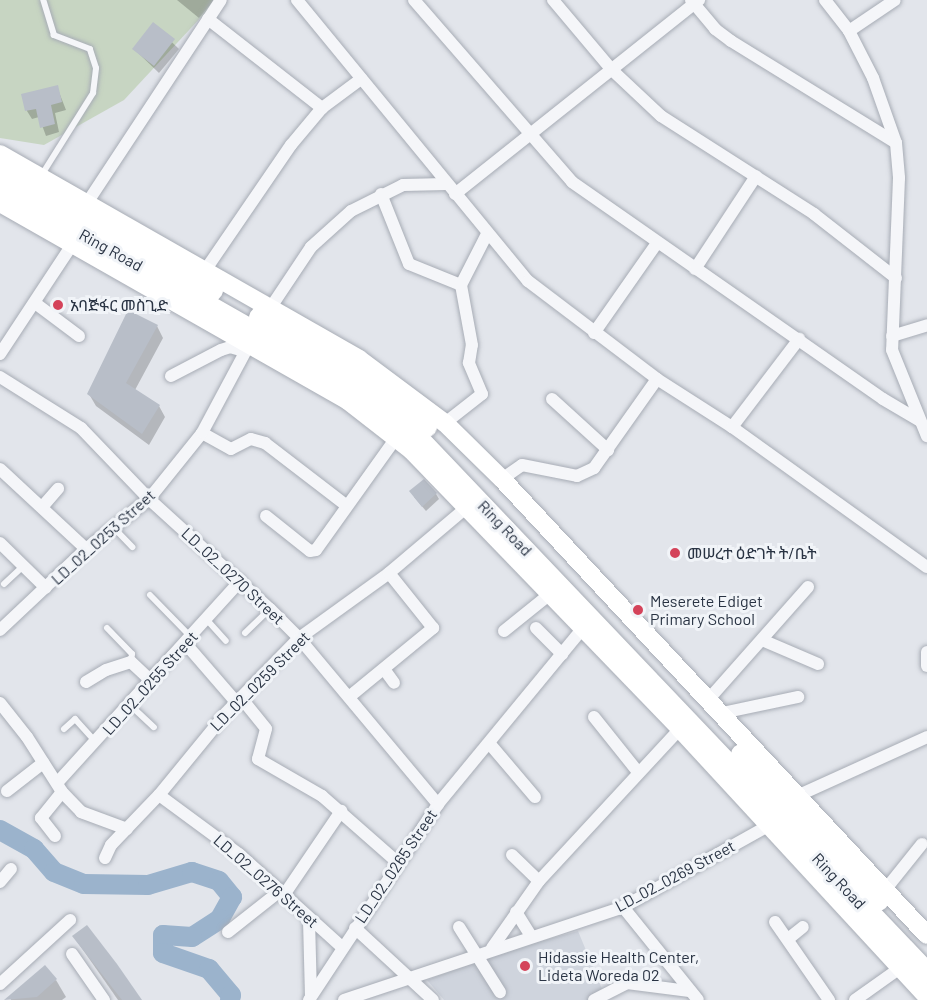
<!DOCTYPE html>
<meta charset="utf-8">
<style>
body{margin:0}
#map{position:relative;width:927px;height:1000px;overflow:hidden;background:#e2e5eb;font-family:Barlow,"Noto Sans Ethiopic",sans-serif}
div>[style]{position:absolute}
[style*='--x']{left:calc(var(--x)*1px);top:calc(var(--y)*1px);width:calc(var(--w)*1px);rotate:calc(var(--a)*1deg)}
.built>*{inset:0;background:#cfd4dd}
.green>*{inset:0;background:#c7d5c2}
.shadow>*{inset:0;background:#0003}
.river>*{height:20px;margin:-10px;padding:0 10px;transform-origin:10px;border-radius:10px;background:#9bb3cc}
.building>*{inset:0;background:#b8bec8}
.roads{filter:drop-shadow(0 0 2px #a7acb5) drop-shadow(0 0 2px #a7acb5)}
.lane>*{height:6px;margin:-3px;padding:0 3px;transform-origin:3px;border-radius:3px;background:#f5f6f9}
.street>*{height:12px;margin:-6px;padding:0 6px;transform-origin:6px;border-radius:6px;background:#f5f6f9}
.primary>*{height:18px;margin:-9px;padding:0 9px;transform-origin:9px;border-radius:9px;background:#fff}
.highway>*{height:21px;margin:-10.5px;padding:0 10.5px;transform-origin:10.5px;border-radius:10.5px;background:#fff}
.dots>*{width:16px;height:16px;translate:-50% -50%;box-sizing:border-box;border:3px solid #f1f4f8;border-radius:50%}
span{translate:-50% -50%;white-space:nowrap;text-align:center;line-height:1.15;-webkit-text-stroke:6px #f1f4f8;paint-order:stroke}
.street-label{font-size:16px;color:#293343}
.poi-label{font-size:16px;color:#293343}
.left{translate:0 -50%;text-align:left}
</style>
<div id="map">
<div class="built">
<div style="clip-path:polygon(578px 931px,602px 989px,594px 1000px,444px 1000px,427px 980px,508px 950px)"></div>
</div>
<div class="green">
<div style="clip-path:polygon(0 0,217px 0,124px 100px,44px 145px,0 138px)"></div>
</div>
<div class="shadow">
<div style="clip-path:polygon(177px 0,214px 0,199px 18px)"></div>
<div style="clip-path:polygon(153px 24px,179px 49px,159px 73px,134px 49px)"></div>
<div style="clip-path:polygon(57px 87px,66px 110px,55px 113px,59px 132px,46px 136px,39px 117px,32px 119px,27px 111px,23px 95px)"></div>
<div style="clip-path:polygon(157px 326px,163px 338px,135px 390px,159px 406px,165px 417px,149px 445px,96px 406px,89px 394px)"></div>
<div style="clip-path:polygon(436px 494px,439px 499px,426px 511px,414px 497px)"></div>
<div style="clip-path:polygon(74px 937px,141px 1000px,118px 1000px)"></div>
<div style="clip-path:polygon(56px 980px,66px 997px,62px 1000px,11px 1000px,10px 997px)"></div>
</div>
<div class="river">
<div style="--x:0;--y:830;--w:39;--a:29"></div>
<div style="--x:34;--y:849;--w:30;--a:49"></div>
<div style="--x:54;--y:872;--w:32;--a:22"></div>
<div style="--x:84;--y:884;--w:64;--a:0.9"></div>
<div style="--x:148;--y:885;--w:46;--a:-16.5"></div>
<div style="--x:192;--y:872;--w:28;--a:18"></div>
<div style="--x:219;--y:881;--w:21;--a:51"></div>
<div style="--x:232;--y:897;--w:25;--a:119"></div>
<div style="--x:220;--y:919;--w:33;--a:147"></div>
<div style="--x:192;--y:937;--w:29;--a:-176"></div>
<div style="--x:163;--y:935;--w:18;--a:90"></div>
<div style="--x:163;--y:953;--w:49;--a:19.2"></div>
<div style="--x:209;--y:969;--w:34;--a:50"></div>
<div style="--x:231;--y:995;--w:5;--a:101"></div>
</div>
<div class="building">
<div style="clip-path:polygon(153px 22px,175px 39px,154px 66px,132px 49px)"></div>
<div style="clip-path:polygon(58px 85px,62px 102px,51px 105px,55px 124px,40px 128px,36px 109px,25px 111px,21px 94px)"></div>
<div style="clip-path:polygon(128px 310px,158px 325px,126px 383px,160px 405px,142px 434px,87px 394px)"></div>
<div style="clip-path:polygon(424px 479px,437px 493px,422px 507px,409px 491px)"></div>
<div style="clip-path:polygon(87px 925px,117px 964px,142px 1000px,122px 1000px,72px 936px)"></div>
<div style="clip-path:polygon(45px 965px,57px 979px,37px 997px,4px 1000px)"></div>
</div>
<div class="roads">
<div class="lane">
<div style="--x:41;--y:176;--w:98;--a:-57.9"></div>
<div style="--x:93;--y:93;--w:25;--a:-83"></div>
<div style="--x:96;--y:68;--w:20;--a:-108"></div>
<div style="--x:90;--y:49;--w:39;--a:-159"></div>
<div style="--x:54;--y:35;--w:37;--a:-107"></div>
<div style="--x:113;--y:527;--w:28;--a:46"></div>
<div style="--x:4;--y:584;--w:26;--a:-43"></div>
<div style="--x:150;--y:595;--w:59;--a:45.7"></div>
<div style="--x:207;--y:620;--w:28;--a:48"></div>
<div style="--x:107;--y:628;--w:36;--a:46"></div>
<div style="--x:132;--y:654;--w:8;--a:97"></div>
<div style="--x:245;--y:633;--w:35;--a:-44"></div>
<div style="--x:129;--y:704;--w:34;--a:43"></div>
<div style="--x:64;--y:729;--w:15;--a:-42"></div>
<div style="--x:75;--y:719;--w:30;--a:48"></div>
</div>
<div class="street">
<div style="--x:297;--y:0;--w:364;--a:50.6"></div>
<div style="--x:528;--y:281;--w:162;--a:37.2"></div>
<div style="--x:657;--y:379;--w:89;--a:32.6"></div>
<div style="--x:732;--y:427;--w:240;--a:35.7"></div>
<div style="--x:414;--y:0;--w:241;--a:49"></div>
<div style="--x:572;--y:182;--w:379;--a:34.9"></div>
<div style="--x:883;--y:399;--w:43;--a:30.7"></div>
<div style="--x:553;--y:0;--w:92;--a:49.9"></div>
<div style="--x:612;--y:70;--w:67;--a:43.2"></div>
<div style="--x:661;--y:116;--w:182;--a:32.6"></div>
<div style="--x:814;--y:214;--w:104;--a:38"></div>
<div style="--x:691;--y:0;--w:38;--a:50"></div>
<div style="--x:715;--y:29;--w:20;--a:37"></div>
<div style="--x:731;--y:41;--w:194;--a:31.7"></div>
<div style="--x:825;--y:0;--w:39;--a:52"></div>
<div style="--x:849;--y:31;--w:53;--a:62.9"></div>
<div style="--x:873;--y:78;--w:69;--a:70.5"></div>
<div style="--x:896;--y:143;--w:35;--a:85"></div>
<div style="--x:899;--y:178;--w:172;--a:92.3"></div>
<div style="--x:892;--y:350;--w:93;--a:67.9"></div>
<div style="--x:208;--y:19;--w:145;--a:38"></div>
<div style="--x:849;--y:31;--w:55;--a:-34"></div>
<div style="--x:381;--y:194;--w:75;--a:68.2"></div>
<div style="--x:409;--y:264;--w:56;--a:22"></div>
<div style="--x:455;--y:194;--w:312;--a:-38.5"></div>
<div style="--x:87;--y:203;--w:243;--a:-56.6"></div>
<div style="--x:695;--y:269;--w:111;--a:-56.7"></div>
<div style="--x:204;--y:272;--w:154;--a:-55.6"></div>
<div style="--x:291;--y:145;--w:48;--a:-50"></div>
<div style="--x:322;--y:108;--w:49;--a:-36.6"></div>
<div style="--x:35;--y:303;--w:55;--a:36.9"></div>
<div style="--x:271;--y:307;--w:72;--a:-56.3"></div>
<div style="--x:311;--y:247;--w:54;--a:-42"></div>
<div style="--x:351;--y:211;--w:58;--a:-26.6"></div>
<div style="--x:403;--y:185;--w:43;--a:-1.3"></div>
<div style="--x:594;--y:333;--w:110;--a:-55"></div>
<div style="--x:892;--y:336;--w:37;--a:-17"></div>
<div style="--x:0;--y:354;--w:131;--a:-56.6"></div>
<div style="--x:171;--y:376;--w:56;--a:-27.5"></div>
<div style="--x:221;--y:350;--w:9;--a:-18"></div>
<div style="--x:230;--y:347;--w:15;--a:16"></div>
<div style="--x:0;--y:377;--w:96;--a:32.2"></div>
<div style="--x:81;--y:428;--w:98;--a:46.2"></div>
<div style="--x:149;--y:499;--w:164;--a:42.3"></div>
<div style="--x:270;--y:609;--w:41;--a:45"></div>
<div style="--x:299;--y:638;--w:217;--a:50.1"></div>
<div style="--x:552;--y:399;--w:76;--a:42.3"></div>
<div style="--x:445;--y:423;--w:47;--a:-38.1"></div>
<div style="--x:482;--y:394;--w:34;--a:-113"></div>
<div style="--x:469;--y:363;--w:18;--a:-81"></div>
<div style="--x:472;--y:345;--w:61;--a:-100.4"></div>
<div style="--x:461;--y:285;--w:57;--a:-63"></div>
<div style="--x:732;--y:427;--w:111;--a:-52.7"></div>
<div style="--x:202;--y:433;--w:33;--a:29"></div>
<div style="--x:231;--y:449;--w:22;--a:-27"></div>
<div style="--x:251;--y:439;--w:15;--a:16"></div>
<div style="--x:265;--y:443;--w:103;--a:37.5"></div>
<div style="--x:0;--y:469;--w:117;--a:42.9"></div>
<div style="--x:502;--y:479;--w:24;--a:-35"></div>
<div style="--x:522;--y:465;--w:56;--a:11.3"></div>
<div style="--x:577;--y:476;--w:19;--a:-25"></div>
<div style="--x:594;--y:468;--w:109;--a:-54.7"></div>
<div style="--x:43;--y:506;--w:23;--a:-49"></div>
<div style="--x:266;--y:516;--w:56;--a:38.5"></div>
<div style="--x:310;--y:551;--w:6;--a:-9"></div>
<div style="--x:316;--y:550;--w:138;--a:-54.5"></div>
<div style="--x:0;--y:543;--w:64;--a:44.4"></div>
<div style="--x:536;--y:628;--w:37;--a:45"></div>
<div style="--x:0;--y:630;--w:118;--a:-43.3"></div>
<div style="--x:86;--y:549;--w:80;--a:-38.4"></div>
<div style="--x:149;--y:499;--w:85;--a:-51.2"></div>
<div style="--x:202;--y:433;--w:102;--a:-61.9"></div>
<div style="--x:504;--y:631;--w:59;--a:-38.8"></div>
<div style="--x:762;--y:640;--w:61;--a:23.2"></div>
<div style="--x:185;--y:643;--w:79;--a:49.1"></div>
<div style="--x:927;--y:652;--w:14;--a:90"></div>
<div style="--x:384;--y:669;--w:17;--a:54"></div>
<div style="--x:86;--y:682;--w:23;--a:-31"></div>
<div style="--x:106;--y:670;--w:26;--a:-18"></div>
<div style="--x:131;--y:662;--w:25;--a:43"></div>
<div style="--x:349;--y:697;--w:109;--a:-39.4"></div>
<div style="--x:433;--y:628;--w:70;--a:-128.7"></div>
<div style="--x:242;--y:699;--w:38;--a:51"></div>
<div style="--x:266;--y:729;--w:31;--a:105"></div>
<div style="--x:258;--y:759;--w:74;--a:30"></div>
<div style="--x:322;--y:796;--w:100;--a:41.3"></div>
<div style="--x:708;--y:700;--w:151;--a:-48.5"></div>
<div style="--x:0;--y:703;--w:43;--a:51.5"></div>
<div style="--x:27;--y:737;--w:65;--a:57.5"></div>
<div style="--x:62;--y:792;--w:28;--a:46"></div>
<div style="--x:81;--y:812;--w:49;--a:20.3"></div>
<div style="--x:722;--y:713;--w:78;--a:-11.9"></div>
<div style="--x:594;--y:717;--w:70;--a:51.3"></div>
<div style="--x:489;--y:743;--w:71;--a:49.6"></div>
<div style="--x:57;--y:783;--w:273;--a:-47.8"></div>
<div style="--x:7;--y:791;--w:46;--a:-37.9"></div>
<div style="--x:159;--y:795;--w:99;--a:36.4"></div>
<div style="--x:239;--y:854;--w:139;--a:42.1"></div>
<div style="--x:797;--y:796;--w:143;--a:-24.4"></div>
<div style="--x:55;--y:836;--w:23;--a:-128"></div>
<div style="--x:41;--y:818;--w:33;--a:-51"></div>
<div style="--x:512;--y:855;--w:37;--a:44"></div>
<div style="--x:105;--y:858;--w:14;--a:-65"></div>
<div style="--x:111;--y:845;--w:69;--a:-46.2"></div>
<div style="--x:159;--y:795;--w:106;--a:-50.7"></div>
<div style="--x:226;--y:713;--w:105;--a:-45.8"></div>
<div style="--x:299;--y:638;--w:111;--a:-35.8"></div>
<div style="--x:389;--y:573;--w:102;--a:-40.2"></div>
<div style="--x:0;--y:882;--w:17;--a:-50"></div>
<div style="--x:885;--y:890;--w:59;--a:-51.2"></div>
<div style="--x:284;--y:895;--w:102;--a:-55.8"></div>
<div style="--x:623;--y:907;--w:119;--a:51.1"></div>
<div style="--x:516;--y:912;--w:28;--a:58"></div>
<div style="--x:309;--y:920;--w:75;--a:88.5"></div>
<div style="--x:775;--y:922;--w:95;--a:55.3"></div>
<div style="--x:459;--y:927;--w:77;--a:57.8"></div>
<div style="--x:355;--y:928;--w:106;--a:42.7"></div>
<div style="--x:228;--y:932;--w:66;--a:-38.3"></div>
<div style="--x:788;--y:939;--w:19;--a:-39"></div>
<div style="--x:492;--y:948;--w:82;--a:-55"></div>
<div style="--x:539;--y:881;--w:207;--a:-47.2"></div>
<div style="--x:72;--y:954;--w:56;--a:55.2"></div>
<div style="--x:0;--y:984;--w:95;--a:-42.4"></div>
<div style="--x:309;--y:1000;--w:235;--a:-56.6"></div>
<div style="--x:438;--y:804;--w:228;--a:-50.5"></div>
<div style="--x:344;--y:1000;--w:294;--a:-18.4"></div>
<div style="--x:623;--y:907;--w:166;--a:-29.2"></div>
<div style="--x:594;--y:1000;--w:37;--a:-27"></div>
<div style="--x:627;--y:983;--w:63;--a:7.4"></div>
<div style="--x:855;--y:1000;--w:55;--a:-35.4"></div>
</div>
<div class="primary">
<div style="--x:0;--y:154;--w:413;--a:29.7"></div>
<div style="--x:359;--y:359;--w:107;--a:36.7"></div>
<div style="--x:445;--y:423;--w:80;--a:44.5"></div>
<div style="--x:502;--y:479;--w:623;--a:47.02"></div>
<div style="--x:0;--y:203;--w:400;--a:29.6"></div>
<div style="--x:348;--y:401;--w:80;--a:37.9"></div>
<div style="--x:411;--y:450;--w:388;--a:46"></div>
<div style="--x:680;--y:729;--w:364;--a:47.3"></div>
</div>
<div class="highway">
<div style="--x:0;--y:169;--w:244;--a:29.7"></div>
<div style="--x:0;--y:187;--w:370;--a:29.6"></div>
<div style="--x:322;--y:370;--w:116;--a:35.2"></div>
<div style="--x:417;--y:437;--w:740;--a:46.42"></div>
<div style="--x:259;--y:317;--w:130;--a:30.5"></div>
<div style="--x:371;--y:383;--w:70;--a:38"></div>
<div style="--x:741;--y:754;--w:200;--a:46.8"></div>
</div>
</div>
<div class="dots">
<div style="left:58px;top:305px;background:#d4435a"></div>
<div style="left:675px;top:553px;background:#d4435a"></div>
<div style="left:638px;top:610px;background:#d4435a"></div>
<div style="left:525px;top:966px;background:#d4435a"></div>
</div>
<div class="street-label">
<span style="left:111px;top:250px;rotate:29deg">Ring Road</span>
<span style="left:505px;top:528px;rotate:46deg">Ring Road</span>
<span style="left:103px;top:537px;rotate:-42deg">LD_02_0253 Street</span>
<span style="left:233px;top:576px;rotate:43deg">LD_02_0270 Street</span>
<span style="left:260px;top:681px;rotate:-45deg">LD_02_0259 Street</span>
<span style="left:150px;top:683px;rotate:-48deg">LD_02_0255 Street</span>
<span style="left:396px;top:866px;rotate:-56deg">LD_02_0265 Street</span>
<span style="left:675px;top:876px;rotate:-28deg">LD_02_0269 Street</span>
<span style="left:266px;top:881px;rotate:41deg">LD_02_0276 Street</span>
<span style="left:839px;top:881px;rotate:47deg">Ring Road</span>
</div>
<div class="poi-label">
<span class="left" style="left:70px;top:305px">አባጅፋር መስጊድ</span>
<span class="left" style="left:687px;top:553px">መሠረተ ዕድገት ት/ቤት</span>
<span class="left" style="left:650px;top:610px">Meserete Ediget<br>Primary School</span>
<span class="left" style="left:538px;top:966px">Hidassie Health Center,<br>Lideta Woreda 02</span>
</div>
</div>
